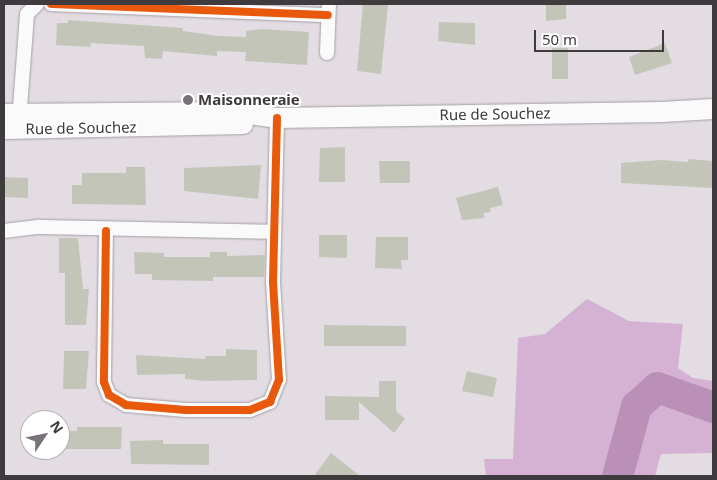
<!DOCTYPE html>
<style>
body{margin:0}
#map{position:relative;width:717px;height:480px;overflow:hidden;background:#e3dde3;font-family:"Noto Sans",sans-serif}
div>[style]{position:absolute}
[style*='--x']{left:calc(var(--x)*1px);top:calc(var(--y)*1px);width:calc(var(--w)*1px);rotate:calc(var(--a)*1deg)}
.forest>*{inset:0;background:#d5b1d3}
.river>*{height:31px;margin:-15.5px;padding:0 15.5px;transform-origin:15.5px;border-radius:15.5px;background:#ba90b8}
.building>*{inset:0;background:#c3c5b9}
.roads{filter:drop-shadow(0 0 1px #a49fa4) drop-shadow(0 0 1px #a49fa4)}
.street>*{height:14px;margin:-7px;padding:0 7px;transform-origin:7px;border-radius:7px;background:#fbfafb}
.secondary>*{height:20px;margin:-10px;padding:0 10px;transform-origin:10px;border-radius:10px;background:#fbfafb}
.cycleway>*{height:8px;margin:-4px;padding:0 4px;transform-origin:4px;border-radius:4px;background:#e8590c}
.dots>*{width:14px;height:14px;translate:-50% -50%;box-sizing:border-box;border:2px solid #fff;border-radius:50%}
span{translate:-50% -50%;white-space:nowrap;text-align:center;line-height:1.15;-webkit-text-stroke:4px #fff;paint-order:stroke}
.poi-label{font-size:15px;color:#3e3a3e;font-weight:700}
.left{translate:0 -50%;text-align:left}
.street-label{font-size:15px;color:#3e3a3e}
.frame{position:absolute;inset:0;border:5px solid #3e3a3e;pointer-events:none}
.north{position:absolute;left:20px;top:410px;width:50px;height:50px;box-sizing:border-box;background:#fff;border:1px solid #b2b0b2;border-radius:50%;rotate:56deg;font-size:14px;font-weight:700;line-height:20px;text-align:center;color:#3e3a3e}
.north::after{content:'';display:block;margin:auto;width:18px;height:22px;background:#787378;clip-path:polygon(50% 0,100% 100%,50% 72%,0 100%)}
.scale{position:absolute;left:534px;top:30px;width:130px;height:22px;box-sizing:border-box;border:2px solid #3e3a3e;border-top:0;padding-left:6px;font-size:15px;line-height:18px;white-space:nowrap;color:#3e3a3e;-webkit-text-stroke:4px #fff;paint-order:stroke}
</style>
<div id="map">
<div class="forest">
<div style="clip-path:polygon(587px 299px,629px 321px,683px 324px,678px 368px,693px 378px,713px 381px,713px 453px,661px 454px,655px 476px,486px 476px,484px 459px,513px 459px,518px 338px,545px 334px)"></div>
</div>
<div class="river">
<div style="--x:617;--y:476;--w:73;--a:-74.8"></div>
<div style="--x:636;--y:406;--w:28;--a:-42"></div>
<div style="--x:657;--y:387;--w:59;--a:19.7"></div>
</div>
<div class="building">
<div style="clip-path:polygon(363px 4px,388px 5px,381px 74px,357px 71px)"></div>
<div style="clip-path:polygon(546px 4px,566px 4px,566px 19px,546px 21px)"></div>
<div style="clip-path:polygon(68px 20px,183px 28px,183px 31px,218px 36px,246px 37px,246px 31px,261px 29px,309px 32px,307px 65px,245px 61px,246px 52px,217px 51px,217px 56px,163px 51px,162px 59px,145px 58px,144px 46px,91px 43px,90px 47px,56px 45px,57px 23px,68px 23px)"></div>
<div style="clip-path:polygon(439px 22px,475px 23px,475px 45px,438px 41px)"></div>
<div style="clip-path:polygon(665px 43px,672px 63px,635px 75px,629px 57px)"></div>
<div style="clip-path:polygon(552px 48px,568px 48px,568px 79px,552px 79px)"></div>
<div style="clip-path:polygon(345px 147px,345px 182px,319px 182px,320px 148px)"></div>
<div style="clip-path:polygon(689px 159px,713px 161px,713px 188px,621px 183px,621px 163px,661px 160px,688px 162px)"></div>
<div style="clip-path:polygon(379px 161px,410px 161px,410px 183px,380px 183px)"></div>
<div style="clip-path:polygon(261px 165px,258px 199px,184px 191px,184px 168px)"></div>
<div style="clip-path:polygon(126px 167px,145px 167px,146px 205px,72px 204px,72px 185px,82px 185px,82px 173px,126px 173px)"></div>
<div style="clip-path:polygon(4px 177px,28px 178px,28px 198px,4px 197px)"></div>
<div style="clip-path:polygon(498px 187px,503px 205px,490px 208px,491px 212px,483px 213px,485px 218px,462px 220px,456px 198px)"></div>
<div style="clip-path:polygon(319px 235px,347px 235px,347px 258px,319px 257px)"></div>
<div style="clip-path:polygon(376px 237px,408px 237px,408px 260px,401px 260px,402px 269px,375px 268px)"></div>
<div style="clip-path:polygon(59px 238px,78px 238px,83px 289px,89px 289px,86px 325px,65px 325px,65px 273px,59px 273px)"></div>
<div style="clip-path:polygon(134px 252px,164px 253px,164px 257px,210px 257px,210px 252px,227px 252px,227px 256px,265px 255px,264px 277px,213px 277px,213px 281px,152px 280px,152px 274px,135px 274px)"></div>
<div style="clip-path:polygon(324px 325px,406px 326px,406px 346px,324px 346px)"></div>
<div style="clip-path:polygon(226px 349px,257px 350px,257px 380px,205px 381px,185px 379px,185px 374px,137px 375px,136px 355px,205px 359px,205px 356px,226px 356px)"></div>
<div style="clip-path:polygon(64px 351px,89px 351px,86px 389px,63px 389px)"></div>
<div style="clip-path:polygon(467px 371px,497px 378px,493px 397px,462px 391px)"></div>
<div style="clip-path:polygon(379px 381px,396px 381px,396px 411px,405px 419px,394px 433px,359px 402px,359px 420px,325px 420px,325px 396px,379px 397px)"></div>
<div style="clip-path:polygon(77px 427px,122px 427px,121px 449px,60px 449px,60px 431px,77px 431px)"></div>
<div style="clip-path:polygon(163px 440px,163px 444px,209px 444px,209px 465px,131px 464px,130px 441px)"></div>
<div style="clip-path:polygon(331px 453px,360px 476px,314px 476px)"></div>
</div>
<div class="roads">
<div class="street">
<div style="--x:51;--y:4;--w:277;--a:2.3"></div>
<div style="--x:327;--y:53;--w:49;--a:-87.7"></div>
<div style="--x:19;--y:121;--w:107;--a:-85.7"></div>
<div style="--x:27;--y:14;--w:14;--a:-45"></div>
<div style="--x:4;--y:231;--w:34;--a:-7"></div>
<div style="--x:38;--y:227;--w:236;--a:1.2"></div>
<div style="--x:106;--y:231;--w:151;--a:90.8"></div>
<div style="--x:104;--y:382;--w:14;--a:69"></div>
<div style="--x:109;--y:395;--w:20;--a:30"></div>
<div style="--x:126;--y:405;--w:60;--a:4.8"></div>
<div style="--x:186;--y:410;--w:64;--a:0"></div>
<div style="--x:250;--y:410;--w:22;--a:-22"></div>
<div style="--x:270;--y:402;--w:24;--a:-68"></div>
<div style="--x:279;--y:380;--w:98;--a:-93.5"></div>
<div style="--x:273;--y:282;--w:164;--a:-88.6"></div>
</div>
<div class="secondary">
<div style="--x:4;--y:114;--w:231;--a:-0.5"></div>
<div style="--x:235;--y:112;--w:42;--a:8.1"></div>
<div style="--x:277;--y:118;--w:385;--a:-0.9"></div>
<div style="--x:662;--y:112;--w:51;--a:-3.4"></div>
<div style="--x:4;--y:129;--w:239;--a:-1.2"></div>
</div>
</div>
<div class="cycleway">
<div style="--x:51;--y:4;--w:277;--a:2.3"></div>
<div style="--x:106;--y:231;--w:151;--a:90.8"></div>
<div style="--x:104;--y:382;--w:14;--a:69"></div>
<div style="--x:109;--y:395;--w:20;--a:30"></div>
<div style="--x:126;--y:405;--w:60;--a:4.8"></div>
<div style="--x:186;--y:410;--w:64;--a:0"></div>
<div style="--x:250;--y:410;--w:22;--a:-22"></div>
<div style="--x:270;--y:402;--w:24;--a:-68"></div>
<div style="--x:279;--y:380;--w:98;--a:-93.5"></div>
<div style="--x:273;--y:282;--w:164;--a:-88.6"></div>
</div>
<div class="dots">
<div style="left:188px;top:100px;background:#787378"></div>
</div>
<div class="poi-label">
<span class="left" style="left:198px;top:100px">Maisonneraie</span>
</div>
<div class="street-label">
<span style="left:495px;top:114px;rotate:-1deg">Rue de Souchez</span>
<span style="left:81px;top:128px;rotate:-1deg">Rue de Souchez</span>
</div>
<div class="frame"></div>
<div class="north">N</div>
<div class="scale">50 m</div>
</div>
